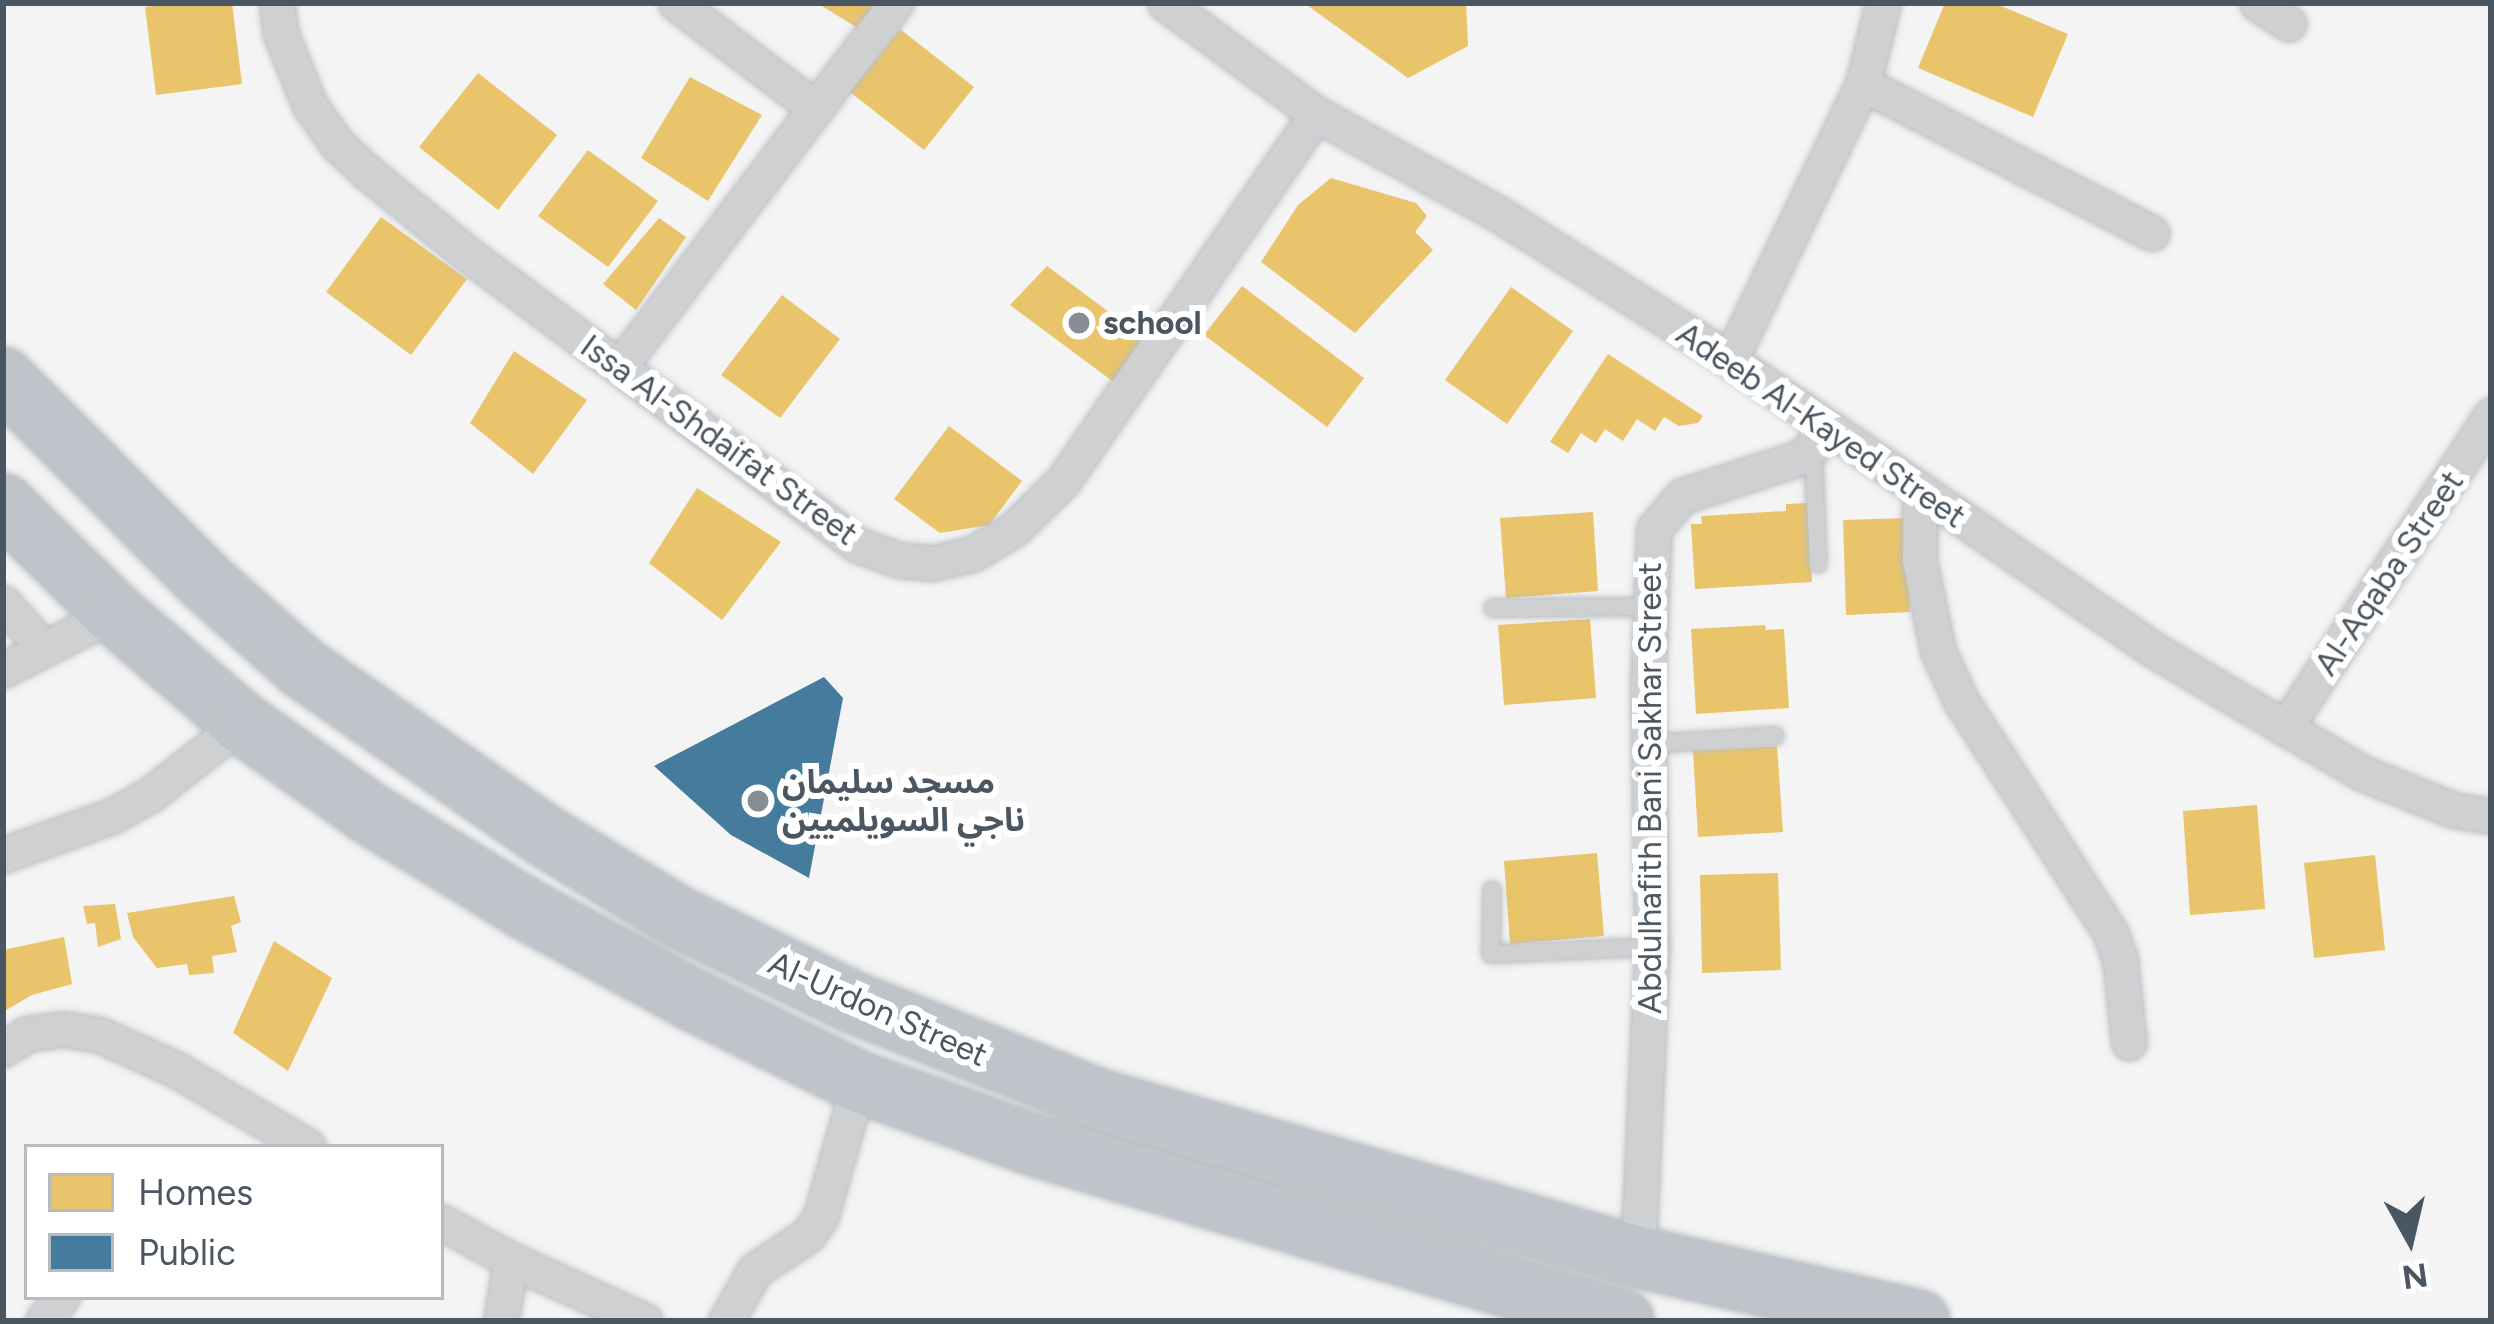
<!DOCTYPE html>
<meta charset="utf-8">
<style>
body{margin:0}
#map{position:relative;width:2494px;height:1324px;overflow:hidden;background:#f4f4f4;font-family:Figtree,"Noto Sans Arabic",sans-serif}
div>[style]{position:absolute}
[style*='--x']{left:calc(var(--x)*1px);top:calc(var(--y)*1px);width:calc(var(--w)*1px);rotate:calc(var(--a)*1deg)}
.homes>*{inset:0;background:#e9c46a}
.public>*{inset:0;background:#457b9d}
.roads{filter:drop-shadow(0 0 3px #b9bec3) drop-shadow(0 0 3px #b9bec3)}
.lane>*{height:16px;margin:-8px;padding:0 8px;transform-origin:8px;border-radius:8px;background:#ced0d2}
.street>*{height:33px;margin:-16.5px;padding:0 16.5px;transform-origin:16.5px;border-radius:16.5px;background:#ced0d2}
.highway>*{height:60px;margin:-30px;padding:0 30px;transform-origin:30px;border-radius:30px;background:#bec4c9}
.dots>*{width:33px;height:33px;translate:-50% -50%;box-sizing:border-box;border:6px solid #fff;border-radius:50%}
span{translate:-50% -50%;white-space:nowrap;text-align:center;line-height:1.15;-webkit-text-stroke:12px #fff;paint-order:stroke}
.poi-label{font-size:33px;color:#4a5661;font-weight:700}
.left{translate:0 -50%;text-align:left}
.street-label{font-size:33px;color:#4a5661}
.frame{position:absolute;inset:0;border:6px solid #4a5661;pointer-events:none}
.legend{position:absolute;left:24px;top:1144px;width:420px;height:156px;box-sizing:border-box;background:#fff;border:3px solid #b7bbc0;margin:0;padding:15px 21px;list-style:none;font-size:36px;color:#4a5661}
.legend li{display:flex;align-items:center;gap:24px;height:60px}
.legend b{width:60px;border:3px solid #b7bbc0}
.north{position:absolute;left:2350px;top:1180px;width:120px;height:120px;-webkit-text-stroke:9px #fff;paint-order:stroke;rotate:172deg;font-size:33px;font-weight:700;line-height:48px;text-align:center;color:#4a5661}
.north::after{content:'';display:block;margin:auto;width:42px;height:54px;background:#4a5661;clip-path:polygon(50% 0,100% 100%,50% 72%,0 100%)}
</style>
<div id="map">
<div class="homes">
<div style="clip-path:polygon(174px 3px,232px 3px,242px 84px,156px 95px,145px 7px)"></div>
<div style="clip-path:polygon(817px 3px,881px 3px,861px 30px)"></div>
<div style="clip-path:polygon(1304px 3px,1466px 3px,1468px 46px,1408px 78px)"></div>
<div style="clip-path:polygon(1945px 3px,1994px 3px,2068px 34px,2033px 117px,1918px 68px)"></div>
<div style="clip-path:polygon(900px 29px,974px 87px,924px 150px,850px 92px)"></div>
<div style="clip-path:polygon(478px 73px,557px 135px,498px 210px,419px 147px)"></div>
<div style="clip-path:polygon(690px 77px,762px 115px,708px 201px,641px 158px)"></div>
<div style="clip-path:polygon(588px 150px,658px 201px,608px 267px,538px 216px)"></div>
<div style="clip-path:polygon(1331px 178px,1416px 203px,1427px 216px,1415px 232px,1433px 250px,1355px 333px,1261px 262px,1298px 205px)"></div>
<div style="clip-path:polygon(381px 217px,467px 279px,411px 355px,326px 292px)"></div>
<div style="clip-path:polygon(659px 218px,686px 237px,636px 310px,603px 284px)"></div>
<div style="clip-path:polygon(1047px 266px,1148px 341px,1119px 386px,1010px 305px)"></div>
<div style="clip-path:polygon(1242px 286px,1364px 378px,1327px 427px,1204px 335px)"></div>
<div style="clip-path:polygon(1511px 287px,1573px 331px,1507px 424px,1445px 380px)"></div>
<div style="clip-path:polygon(782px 295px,840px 339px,780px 418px,721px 375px)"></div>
<div style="clip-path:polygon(514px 351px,587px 400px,533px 474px,470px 423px)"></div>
<div style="clip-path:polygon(1608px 354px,1703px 416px,1698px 423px,1679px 426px,1664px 417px,1655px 431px,1637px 419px,1623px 441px,1605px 429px,1596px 443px,1581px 433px,1568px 453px,1550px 442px)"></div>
<div style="clip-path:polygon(949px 426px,1022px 481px,989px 525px,940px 533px,894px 499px)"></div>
<div style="clip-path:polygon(697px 488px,781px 542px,722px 620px,649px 563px)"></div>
<div style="clip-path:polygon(1808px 503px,1812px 582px,1695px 589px,1691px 524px,1702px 524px,1701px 516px,1786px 511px,1786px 504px)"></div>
<div style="clip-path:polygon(1593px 512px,1598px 591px,1506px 598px,1500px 518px)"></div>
<div style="clip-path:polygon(1906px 518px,1910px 612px,1846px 615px,1843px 520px)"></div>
<div style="clip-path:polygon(1590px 619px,1596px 698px,1504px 705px,1498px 625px)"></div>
<div style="clip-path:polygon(1765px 625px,1766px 630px,1784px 629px,1789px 708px,1696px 714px,1691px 629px)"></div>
<div style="clip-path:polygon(1777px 746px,1783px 832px,1698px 837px,1693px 751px)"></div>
<div style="clip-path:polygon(2257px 805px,2265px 909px,2190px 915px,2183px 811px)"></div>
<div style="clip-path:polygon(1597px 853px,1604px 936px,1510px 944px,1504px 861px)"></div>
<div style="clip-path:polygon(2375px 855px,2385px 950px,2314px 958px,2304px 863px)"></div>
<div style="clip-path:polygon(1778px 873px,1781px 970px,1702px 973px,1700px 875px)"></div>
<div style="clip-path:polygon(234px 896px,241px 922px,231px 926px,237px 952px,212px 956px,214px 973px,189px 975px,187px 964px,157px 968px,133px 937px,127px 913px)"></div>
<div style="clip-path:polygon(115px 904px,121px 939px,98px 947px,95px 923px,87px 924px,83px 906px)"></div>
<div style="clip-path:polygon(64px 937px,72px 984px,32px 995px,3px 1012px,3px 950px)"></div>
<div style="clip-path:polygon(274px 941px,332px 978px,288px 1071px,233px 1033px)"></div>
</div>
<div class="public">
<div style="clip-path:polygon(824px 677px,843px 698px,809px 878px,731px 835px,654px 766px)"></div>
</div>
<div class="roads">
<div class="lane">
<div style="--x:1813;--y:447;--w:117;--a:87.6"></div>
<div style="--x:1493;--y:608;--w:156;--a:-0.4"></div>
<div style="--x:1651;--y:744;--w:124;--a:-3.7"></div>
<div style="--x:1492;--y:890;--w:64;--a:90.9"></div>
<div style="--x:1491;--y:954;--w:161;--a:-2.5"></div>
</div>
<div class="street">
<div style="--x:277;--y:3;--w:29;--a:84"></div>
<div style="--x:280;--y:32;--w:80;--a:67.9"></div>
<div style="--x:310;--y:106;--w:47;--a:54.6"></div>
<div style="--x:337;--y:144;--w:42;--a:43.1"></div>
<div style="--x:368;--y:173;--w:127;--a:39.2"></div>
<div style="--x:466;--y:253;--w:489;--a:36.7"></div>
<div style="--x:858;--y:545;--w:44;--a:20.1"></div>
<div style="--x:899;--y:560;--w:34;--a:5"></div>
<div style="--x:933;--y:563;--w:40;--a:-13"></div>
<div style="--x:972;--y:554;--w:49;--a:-30.8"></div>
<div style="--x:1014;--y:529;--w:69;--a:-44.4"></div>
<div style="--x:1063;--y:481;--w:446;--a:-55.4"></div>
<div style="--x:676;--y:3;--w:174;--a:37.1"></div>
<div style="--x:1165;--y:3;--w:187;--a:36.3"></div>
<div style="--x:1316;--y:114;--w:206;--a:28.7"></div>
<div style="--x:1497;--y:213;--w:275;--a:32.2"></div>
<div style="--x:1730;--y:360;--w:514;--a:34.37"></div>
<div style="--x:2154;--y:650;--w:239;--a:30.6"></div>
<div style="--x:2360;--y:772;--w:100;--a:22.2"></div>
<div style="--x:2453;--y:810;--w:38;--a:9"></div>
<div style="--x:2257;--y:3;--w:38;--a:33"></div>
<div style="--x:1863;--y:84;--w:325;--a:27.3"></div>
<div style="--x:1730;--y:360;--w:306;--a:-64.3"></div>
<div style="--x:1863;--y:84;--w:83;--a:-76.1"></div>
<div style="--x:620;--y:366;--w:456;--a:-52.8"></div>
<div style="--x:1920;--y:493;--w:67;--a:90.9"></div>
<div style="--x:1919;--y:560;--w:93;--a:78.2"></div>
<div style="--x:1938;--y:651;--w:55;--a:65.3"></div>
<div style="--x:1961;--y:701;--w:275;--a:57.2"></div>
<div style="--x:2110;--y:932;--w:29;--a:70"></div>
<div style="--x:2120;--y:959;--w:84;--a:83.9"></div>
<div style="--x:3;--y:603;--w:61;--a:47.7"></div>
<div style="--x:3;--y:670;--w:125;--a:-27.2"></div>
<div style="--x:2285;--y:728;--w:375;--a:-56.6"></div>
<div style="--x:3;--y:855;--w:118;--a:-19.8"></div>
<div style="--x:114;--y:815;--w:43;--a:-29.6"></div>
<div style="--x:151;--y:794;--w:115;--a:-38"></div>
<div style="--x:3;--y:1049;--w:28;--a:-32"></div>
<div style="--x:27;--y:1034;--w:36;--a:-8"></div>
<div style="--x:63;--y:1029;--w:37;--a:9"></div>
<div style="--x:100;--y:1035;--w:85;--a:24.4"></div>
<div style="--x:177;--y:1070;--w:152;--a:30.4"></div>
<div style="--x:441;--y:1222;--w:80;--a:28.5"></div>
<div style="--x:511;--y:1260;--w:62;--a:99.3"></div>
<div style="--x:1638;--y:1257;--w:310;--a:-87.4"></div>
<div style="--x:1652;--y:947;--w:264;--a:-90.9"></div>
<div style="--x:1648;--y:683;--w:154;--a:-87.8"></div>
<div style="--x:1654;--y:529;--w:43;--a:-49.7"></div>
<div style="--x:1682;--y:496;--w:124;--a:-17.9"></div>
<div style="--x:1800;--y:458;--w:17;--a:-40"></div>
<div style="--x:1813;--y:447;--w:24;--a:-73"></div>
<div style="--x:511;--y:1260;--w:147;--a:24.5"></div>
<div style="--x:43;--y:1321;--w:31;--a:-52"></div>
<div style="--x:726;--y:1321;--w:59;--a:-60.4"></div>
<div style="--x:755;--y:1270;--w:64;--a:-33.4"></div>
<div style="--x:808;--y:1235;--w:23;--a:-56"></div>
<div style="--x:821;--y:1216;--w:139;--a:-74.2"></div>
</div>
<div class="highway">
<div style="--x:3;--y:378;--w:286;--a:45.1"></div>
<div style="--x:205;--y:581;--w:131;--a:41.6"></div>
<div style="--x:303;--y:668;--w:295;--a:34.8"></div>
<div style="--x:545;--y:836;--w:153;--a:31.4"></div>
<div style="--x:676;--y:916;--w:196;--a:26"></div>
<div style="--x:852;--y:1002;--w:267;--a:21.6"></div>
<div style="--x:1100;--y:1100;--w:560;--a:16.27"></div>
<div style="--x:1638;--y:1257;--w:288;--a:12.8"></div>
<div style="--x:3;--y:504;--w:156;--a:44.5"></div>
<div style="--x:114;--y:613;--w:169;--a:40.7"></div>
<div style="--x:242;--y:723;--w:156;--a:35.3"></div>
<div style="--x:369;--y:813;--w:186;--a:31.4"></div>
<div style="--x:528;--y:910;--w:190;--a:28.6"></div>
<div style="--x:695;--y:1001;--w:183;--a:26.3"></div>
<div style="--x:859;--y:1082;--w:189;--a:19.8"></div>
<div style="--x:1037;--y:1146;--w:612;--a:16.63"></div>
</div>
</div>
<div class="dots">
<div style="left:1079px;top:323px;background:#868d94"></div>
<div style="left:758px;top:801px;background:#868d94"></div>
</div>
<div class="poi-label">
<span class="left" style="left:1103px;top:323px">school</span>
<span class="left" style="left:782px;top:801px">مسجد سليمان<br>ناجي السويلميين</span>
</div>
<div class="street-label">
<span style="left:1821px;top:425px;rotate:34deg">Adeeb Al-Kayed Street</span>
<span style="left:719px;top:440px;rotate:36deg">Issa Al-Shdaifat Street</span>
<span style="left:2389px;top:573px;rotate:-56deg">Al-Aqaba Street</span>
<span style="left:1650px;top:788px;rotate:-90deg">Abdulhafith Bani Sakhar Street</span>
<span style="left:878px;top:1009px;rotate:24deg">Al-Urdon Street</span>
</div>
<div class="frame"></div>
<ul class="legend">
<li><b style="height:33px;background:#e9c46a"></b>Homes</li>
<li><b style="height:33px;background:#457b9d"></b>Public</li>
</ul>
<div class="north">N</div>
</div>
